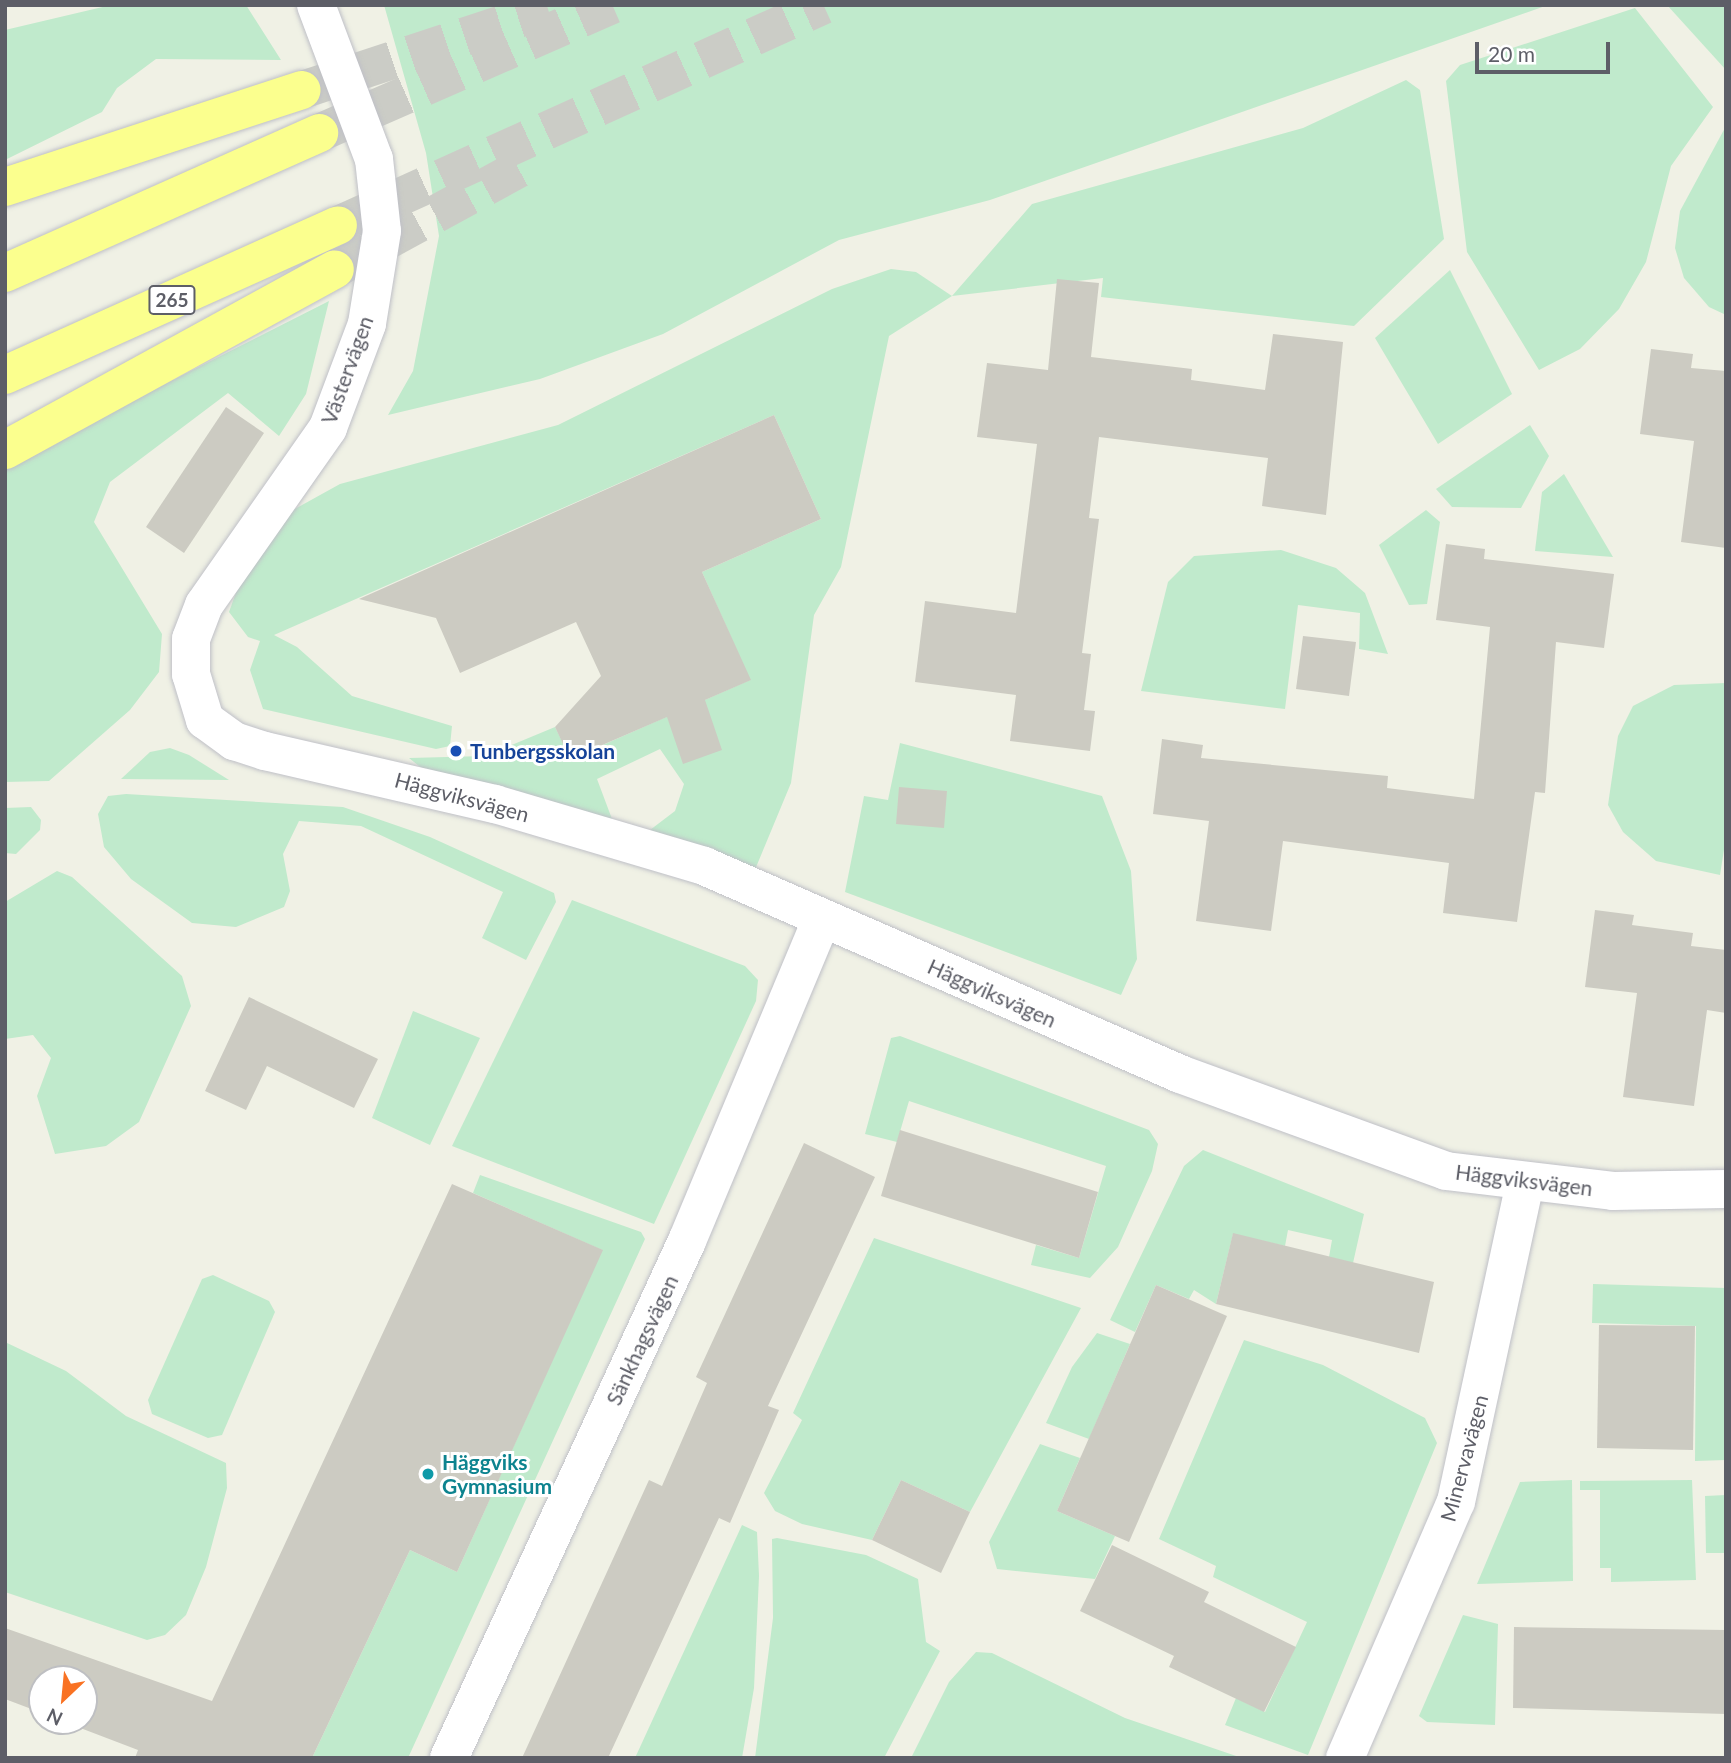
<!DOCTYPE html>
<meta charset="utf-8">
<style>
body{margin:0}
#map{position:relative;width:1731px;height:1763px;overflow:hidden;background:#f0f1e5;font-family:Lato,sans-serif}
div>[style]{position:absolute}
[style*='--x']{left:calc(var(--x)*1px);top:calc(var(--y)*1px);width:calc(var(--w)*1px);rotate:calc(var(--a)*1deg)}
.green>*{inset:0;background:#c0eacc}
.building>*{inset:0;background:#cccbc2}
.highway-tunnel>*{height:38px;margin-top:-19px;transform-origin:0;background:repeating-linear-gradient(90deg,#cbccc6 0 38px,transparent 0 57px)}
.roads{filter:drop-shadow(0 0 2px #bfc0c7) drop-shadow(0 0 2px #bfc0c7)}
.street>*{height:38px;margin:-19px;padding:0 19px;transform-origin:19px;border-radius:19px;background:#fff}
.highway>*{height:38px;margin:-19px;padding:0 19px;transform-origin:19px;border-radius:19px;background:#fbff8e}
.dots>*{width:19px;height:19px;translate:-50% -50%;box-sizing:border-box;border:4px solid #fff;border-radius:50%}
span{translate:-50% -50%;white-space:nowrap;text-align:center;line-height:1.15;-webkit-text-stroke:6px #fff;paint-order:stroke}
.shield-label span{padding:2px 5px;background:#fff;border:2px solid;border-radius:5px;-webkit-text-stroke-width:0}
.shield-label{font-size:19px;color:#5d5e67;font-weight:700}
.street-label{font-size:21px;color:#5d5e67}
.transit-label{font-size:21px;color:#164399;font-weight:700}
.left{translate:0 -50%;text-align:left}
.culture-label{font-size:21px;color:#0d838f;font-weight:700}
.frame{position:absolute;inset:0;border:7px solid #5d5e67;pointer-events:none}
.north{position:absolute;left:28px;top:1665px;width:70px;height:70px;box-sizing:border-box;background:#fff;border:2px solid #bebfc2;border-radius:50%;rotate:206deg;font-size:19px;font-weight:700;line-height:28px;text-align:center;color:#5d5e67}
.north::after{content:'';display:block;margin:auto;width:24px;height:32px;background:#f97223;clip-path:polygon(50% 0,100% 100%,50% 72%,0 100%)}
.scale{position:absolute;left:1475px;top:42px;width:135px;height:32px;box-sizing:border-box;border:4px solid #5d5e67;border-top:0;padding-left:9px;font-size:21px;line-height:24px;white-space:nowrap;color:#5d5e67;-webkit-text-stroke:5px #fff;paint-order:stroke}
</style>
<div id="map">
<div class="green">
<div style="clip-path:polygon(111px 5px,246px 5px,281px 60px,156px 59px,117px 88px,102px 112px,5px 160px,5px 30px)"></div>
<div style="clip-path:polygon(384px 5px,1548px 5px,990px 200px,839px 240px,663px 334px,540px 379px,388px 415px,413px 371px,439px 236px,426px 153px)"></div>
<div style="clip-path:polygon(1667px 5px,1726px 5px,1726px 70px)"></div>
<div style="clip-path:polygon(1635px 8px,1713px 107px,1671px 166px,1646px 262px,1619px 309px,1580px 349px,1539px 370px,1467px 252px,1446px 81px,1460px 65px)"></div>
<div style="clip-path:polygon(1406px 80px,1420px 90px,1444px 239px,1354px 326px,1101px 297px,1103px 278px,952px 296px,889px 336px,841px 567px,814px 615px,791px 783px,744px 896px,652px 858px,650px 830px,675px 811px,684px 784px,660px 749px,597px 779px,621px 843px,454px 794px,409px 758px,485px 756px,555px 727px,571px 759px,750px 680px,702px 572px,821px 519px,774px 415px,274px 635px,297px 647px,352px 696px,452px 726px,450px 746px,436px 749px,263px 709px,250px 670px,260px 641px,248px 637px,229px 612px,238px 587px,293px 510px,340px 484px,558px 425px,832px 289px,891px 269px,916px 272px,952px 296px,1032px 204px,1303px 128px)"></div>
<div style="clip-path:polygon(1726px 126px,1726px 315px,1709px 307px,1684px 278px,1675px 248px,1680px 211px)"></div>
<div style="clip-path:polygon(1450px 270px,1512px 394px,1438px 444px,1375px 338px)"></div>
<div style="clip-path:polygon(329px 301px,306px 394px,279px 436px,228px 393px,110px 482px,94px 522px,162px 634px,159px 672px,130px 710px,49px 781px,5px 782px,5px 465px)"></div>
<div style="clip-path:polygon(1530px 425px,1549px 456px,1521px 508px,1452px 507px,1436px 489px)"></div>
<div style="clip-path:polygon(1564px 474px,1613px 557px,1535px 551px,1542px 492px)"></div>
<div style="clip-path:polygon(1426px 510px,1440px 522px,1427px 604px,1409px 605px,1379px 545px)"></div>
<div style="clip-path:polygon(1281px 550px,1336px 568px,1365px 593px,1388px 654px,1359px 649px,1360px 613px,1298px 605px,1285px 709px,1141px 691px,1168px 582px,1194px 556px)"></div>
<div style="clip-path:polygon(1726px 683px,1726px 837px,1720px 875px,1656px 861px,1623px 832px,1608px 805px,1618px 736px,1633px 706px,1674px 685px)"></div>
<div style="clip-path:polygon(900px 743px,1102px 796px,1131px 871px,1137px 959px,1121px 995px,845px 892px,864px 796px,888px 800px)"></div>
<div style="clip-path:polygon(170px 748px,189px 755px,229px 780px,121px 779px,150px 752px)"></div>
<div style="clip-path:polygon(126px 794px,343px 807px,430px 837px,554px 893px,556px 902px,526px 960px,482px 938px,503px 892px,361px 826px,299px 821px,283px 854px,290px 891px,284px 907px,236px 927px,192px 923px,131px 879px,104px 847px,98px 814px,108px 796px)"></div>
<div style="clip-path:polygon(31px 807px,41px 820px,40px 830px,16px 854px,5px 853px,5px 808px)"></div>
<div style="clip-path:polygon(57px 871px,72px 877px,182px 976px,191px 1006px,139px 1122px,106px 1146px,55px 1154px,37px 1096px,51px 1058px,33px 1035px,5px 1039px,5px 902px)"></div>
<div style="clip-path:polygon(572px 900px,745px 966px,758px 980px,756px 1001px,654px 1224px,452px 1146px)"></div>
<div style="clip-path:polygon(413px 1011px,480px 1038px,430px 1145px,372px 1118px)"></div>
<div style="clip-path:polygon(900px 1036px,1149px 1130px,1158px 1144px,1152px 1171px,1118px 1247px,1090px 1278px,1031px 1265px,1036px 1245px,1079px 1258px,1106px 1166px,909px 1101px,897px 1142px,865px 1134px,891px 1038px)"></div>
<div style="clip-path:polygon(1203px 1150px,1364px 1214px,1353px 1263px,1329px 1257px,1332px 1240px,1288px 1230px,1285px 1246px,1233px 1234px,1216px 1304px,1194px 1290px,1189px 1299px,1156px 1285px,1135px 1332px,1110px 1320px,1184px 1166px)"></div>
<div style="clip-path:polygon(480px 1175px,641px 1232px,645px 1239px,408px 1758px,312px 1758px,410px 1550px,457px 1572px,602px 1250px,473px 1193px)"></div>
<div style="clip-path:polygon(874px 1238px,1081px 1308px,970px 1512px,901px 1480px,872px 1540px,802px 1524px,775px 1511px,764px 1493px,802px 1420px,793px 1413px)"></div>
<div style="clip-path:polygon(213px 1275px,269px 1301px,275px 1312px,222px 1435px,208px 1438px,152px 1414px,148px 1400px,202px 1279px)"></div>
<div style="clip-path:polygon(1593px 1284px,1726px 1288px,1726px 1460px,1695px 1461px,1696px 1326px,1592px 1323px)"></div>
<div style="clip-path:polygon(1097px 1333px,1130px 1344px,1089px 1439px,1046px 1423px,1072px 1367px)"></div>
<div style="clip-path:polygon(1244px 1340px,1323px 1365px,1425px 1418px,1437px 1443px,1308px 1755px,1225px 1725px,1236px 1698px,1265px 1712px,1307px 1622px,1213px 1577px,1216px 1566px,1159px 1539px)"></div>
<div style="clip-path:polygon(5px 1342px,66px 1371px,126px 1416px,226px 1463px,227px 1488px,206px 1567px,186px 1615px,165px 1635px,147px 1640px,5px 1592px)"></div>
<div style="clip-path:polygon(1040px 1444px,1080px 1458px,1057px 1511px,1115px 1536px,1095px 1579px,997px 1569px,989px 1542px)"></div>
<div style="clip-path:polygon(1572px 1480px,1573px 1581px,1477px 1584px,1520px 1482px)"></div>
<div style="clip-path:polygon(1692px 1480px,1696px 1580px,1611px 1582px,1611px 1568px,1600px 1568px,1600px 1490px,1580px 1490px,1580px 1481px)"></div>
<div style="clip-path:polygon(1726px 1495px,1726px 1553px,1706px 1553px,1705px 1496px)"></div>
<div style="clip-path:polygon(742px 1525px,757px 1532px,759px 1576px,754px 1688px,742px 1758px,635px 1758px)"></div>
<div style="clip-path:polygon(777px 1538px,866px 1555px,918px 1579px,926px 1642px,940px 1651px,884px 1758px,755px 1758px,773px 1618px,772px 1539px)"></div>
<div style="clip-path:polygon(1463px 1615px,1498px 1624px,1495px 1725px,1427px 1722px,1419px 1716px)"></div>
<div style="clip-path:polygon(976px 1652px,992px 1653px,1125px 1718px,1242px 1758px,911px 1758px,949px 1682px)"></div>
</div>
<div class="building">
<div style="clip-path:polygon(1057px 279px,1099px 283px,1091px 357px,1192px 369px,1191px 380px,1265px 390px,1273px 334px,1343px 342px,1326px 515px,1262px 506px,1268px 458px,1099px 437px,1089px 518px,1099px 519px,1082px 653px,1091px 654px,1084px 710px,1095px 711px,1090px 751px,1010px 741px,1016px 695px,915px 682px,925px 601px,1016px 613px,1037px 444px,977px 437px,987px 363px,1048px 370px)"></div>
<div style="clip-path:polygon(1651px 349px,1693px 354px,1691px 368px,1726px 371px,1726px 548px,1681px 542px,1694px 441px,1640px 434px)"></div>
<div style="clip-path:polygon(226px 407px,264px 433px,184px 553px,146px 527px)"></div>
<div style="clip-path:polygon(774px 415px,821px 519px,702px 572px,751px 680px,705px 700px,722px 750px,683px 764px,667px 717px,570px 759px,555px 727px,601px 676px,576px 622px,460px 673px,436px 618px,359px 599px)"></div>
<div style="clip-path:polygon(1446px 544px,1485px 549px,1484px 559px,1614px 574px,1604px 648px,1556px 642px,1545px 793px,1535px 792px,1517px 922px,1443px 913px,1449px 863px,1283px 841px,1271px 931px,1196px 921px,1209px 821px,1153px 814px,1162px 739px,1203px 745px,1201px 758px,1388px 776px,1387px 788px,1474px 799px,1490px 627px,1436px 620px)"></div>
<div style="clip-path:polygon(1303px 636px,1356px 642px,1349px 696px,1296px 689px)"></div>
<div style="clip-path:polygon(899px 787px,947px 791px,944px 828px,896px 824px)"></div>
<div style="clip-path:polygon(1595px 910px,1634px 915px,1632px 925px,1693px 933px,1691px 946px,1726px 950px,1726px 1013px,1707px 1010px,1694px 1106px,1623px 1097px,1637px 993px,1585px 987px)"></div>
<div style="clip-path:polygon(249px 997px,378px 1059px,354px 1108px,267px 1066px,246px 1110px,205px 1091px)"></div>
<div style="clip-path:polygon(900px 1130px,1098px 1192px,1079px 1258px,881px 1196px)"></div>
<div style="clip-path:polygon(804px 1143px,875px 1177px,768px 1406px,779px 1410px,730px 1523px,719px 1518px,608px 1758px,522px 1758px,649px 1480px,662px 1486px,707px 1383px,696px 1377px)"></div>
<div style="clip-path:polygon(452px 1184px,603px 1250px,457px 1572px,410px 1550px,312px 1758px,135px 1758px,138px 1750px,62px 1721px,84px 1721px,84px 1679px,42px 1679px,42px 1713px,5px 1699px,5px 1628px,212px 1701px)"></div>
<div style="clip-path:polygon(1233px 1233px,1434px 1282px,1419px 1353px,1216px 1304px)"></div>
<div style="clip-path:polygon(1156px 1285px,1227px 1316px,1129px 1542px,1057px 1511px)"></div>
<div style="clip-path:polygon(1599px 1325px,1695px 1326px,1693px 1450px,1597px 1448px)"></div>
<div style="clip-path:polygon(901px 1480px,970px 1512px,941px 1573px,872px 1540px)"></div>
<div style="clip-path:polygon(1112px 1545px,1209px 1592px,1204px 1602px,1296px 1647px,1264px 1712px,1169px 1667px,1174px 1656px,1080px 1611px)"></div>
<div style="clip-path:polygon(1514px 1627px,1726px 1630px,1726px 1714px,1513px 1708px)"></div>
</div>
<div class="highway-tunnel">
<div style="--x:302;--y:90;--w:259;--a:-18.2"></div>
<div style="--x:319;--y:133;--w:320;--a:-23.6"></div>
<div style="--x:338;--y:225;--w:533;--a:-24.36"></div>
<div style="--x:335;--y:269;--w:217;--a:-28.6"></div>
</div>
<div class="roads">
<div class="street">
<div style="--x:316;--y:5;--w:165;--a:69.4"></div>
<div style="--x:374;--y:159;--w:72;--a:83.7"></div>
<div style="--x:382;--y:231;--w:94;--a:99.2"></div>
<div style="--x:367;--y:324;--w:111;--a:110.6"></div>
<div style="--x:328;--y:428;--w:216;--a:125"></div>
<div style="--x:204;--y:605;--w:36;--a:111"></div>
<div style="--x:191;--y:639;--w:35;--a:90"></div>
<div style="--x:191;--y:674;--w:48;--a:73.1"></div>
<div style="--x:205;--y:720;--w:36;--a:36"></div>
<div style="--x:234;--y:741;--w:33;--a:18"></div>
<div style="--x:265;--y:751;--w:236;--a:13"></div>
<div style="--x:495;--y:804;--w:218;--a:16.5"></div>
<div style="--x:704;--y:866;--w:519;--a:23.6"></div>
<div style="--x:1180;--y:1074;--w:283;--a:20"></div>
<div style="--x:1446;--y:1171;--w:168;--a:6.8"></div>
<div style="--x:1613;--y:1191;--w:113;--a:-1"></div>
<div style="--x:449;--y:1758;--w:569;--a:-65.28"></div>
<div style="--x:687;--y:1241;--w:350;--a:-67.3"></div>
<div style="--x:1345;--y:1758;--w:279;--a:-66.6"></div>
<div style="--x:1456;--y:1502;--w:326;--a:-77.8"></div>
</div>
<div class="highway">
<div style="--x:5;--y:187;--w:312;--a:-18.1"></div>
<div style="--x:5;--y:273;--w:344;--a:-24"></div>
<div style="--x:5;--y:375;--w:365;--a:-24.2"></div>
<div style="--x:5;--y:450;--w:376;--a:-28.7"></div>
</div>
</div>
<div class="dots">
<div style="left:456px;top:751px;background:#1a4fb4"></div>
<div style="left:428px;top:1474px;background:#0f9aa8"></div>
</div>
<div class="shield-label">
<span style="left:172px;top:300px">265</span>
</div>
<div class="street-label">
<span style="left:347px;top:370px;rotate:-70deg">Västervägen</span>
<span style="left:462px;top:797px;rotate:15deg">Häggviksvägen</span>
<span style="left:992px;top:993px;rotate:24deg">Häggviksvägen</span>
<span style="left:1524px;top:1180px;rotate:7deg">Häggviksvägen</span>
<span style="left:642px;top:1340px;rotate:-65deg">Sänkhagsvägen</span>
<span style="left:1464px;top:1458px;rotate:-75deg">Minervavägen</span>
</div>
<div class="transit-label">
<span class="left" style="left:470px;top:751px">Tunbergsskolan</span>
</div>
<div class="culture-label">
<span class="left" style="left:442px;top:1474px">Häggviks<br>Gymnasium</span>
</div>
<div class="frame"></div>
<div class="north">N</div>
<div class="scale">20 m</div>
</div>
